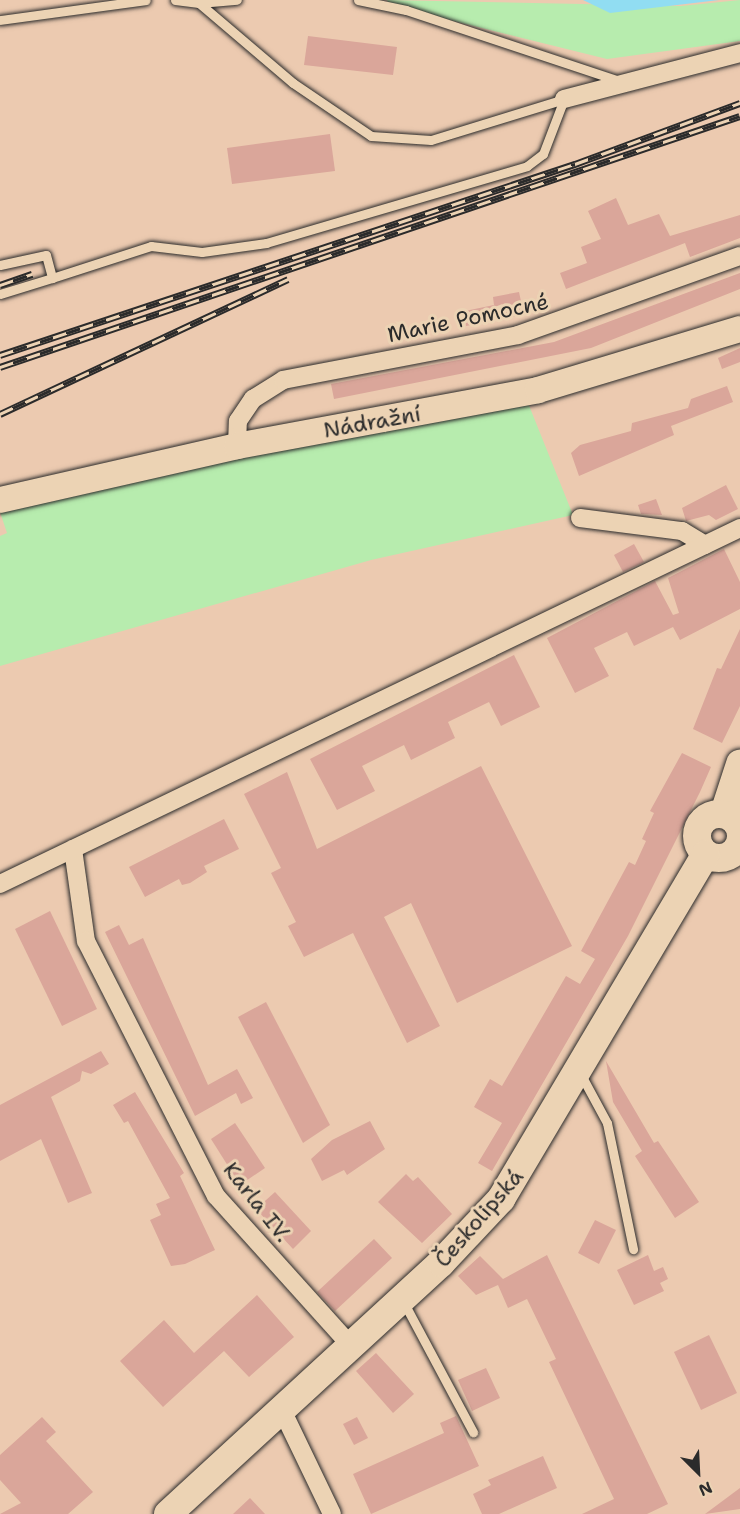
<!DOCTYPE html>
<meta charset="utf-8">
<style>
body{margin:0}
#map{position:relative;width:740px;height:1514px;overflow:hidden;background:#eccab0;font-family:"Shantell Sans",sans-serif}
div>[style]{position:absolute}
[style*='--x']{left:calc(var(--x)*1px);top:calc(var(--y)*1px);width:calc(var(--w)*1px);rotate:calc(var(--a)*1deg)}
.green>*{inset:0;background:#b7ecae}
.water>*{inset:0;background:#91ddf2}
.building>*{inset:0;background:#daa69a}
.roads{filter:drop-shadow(0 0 2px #2b2b2b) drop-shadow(0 0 2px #2b2b2b)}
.lane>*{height:9px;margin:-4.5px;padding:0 4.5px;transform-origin:4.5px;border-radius:4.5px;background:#ecd3b4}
.street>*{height:18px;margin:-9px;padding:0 9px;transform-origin:9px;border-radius:9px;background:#ecd3b4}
.secondary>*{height:26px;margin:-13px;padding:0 13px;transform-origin:13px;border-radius:13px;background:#ecd3b4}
.primary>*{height:28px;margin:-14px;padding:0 14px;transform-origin:14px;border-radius:14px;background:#ecd3b4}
.primary>.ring{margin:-14px;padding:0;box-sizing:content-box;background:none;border:28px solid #ecd3b4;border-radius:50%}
.rail>*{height:7px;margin-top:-3.5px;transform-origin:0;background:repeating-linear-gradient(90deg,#ecd3b4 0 14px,#2b2b2b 0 28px);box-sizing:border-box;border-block:2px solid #2b2b2b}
span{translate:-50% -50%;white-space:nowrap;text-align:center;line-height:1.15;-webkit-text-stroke:6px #ecd3b4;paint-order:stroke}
.street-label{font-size:22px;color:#2b2b2b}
.north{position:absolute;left:668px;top:1442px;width:60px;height:60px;-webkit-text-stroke:4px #ecd3b4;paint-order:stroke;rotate:156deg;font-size:16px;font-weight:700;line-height:24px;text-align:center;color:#2b2b2b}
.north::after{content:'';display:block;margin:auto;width:21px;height:27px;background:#2b2b2b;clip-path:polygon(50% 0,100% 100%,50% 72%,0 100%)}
</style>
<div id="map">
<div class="green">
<div style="clip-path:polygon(387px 0,681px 6px,740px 0,740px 41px,607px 59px,389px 5px)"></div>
<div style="clip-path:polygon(528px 403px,573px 515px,371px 560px,0 666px,0 536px,7px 533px,0 512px,117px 479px)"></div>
</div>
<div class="water">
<div style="clip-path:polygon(583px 0,719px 0,610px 13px)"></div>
</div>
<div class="building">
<div style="clip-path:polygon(308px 36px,397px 47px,393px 75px,304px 65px)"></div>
<div style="clip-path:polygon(330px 134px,335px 171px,232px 184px,227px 148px)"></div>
<div style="clip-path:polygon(616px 198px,628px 225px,659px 214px,670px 236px,740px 215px,740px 238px,690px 257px,685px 243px,566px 289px,560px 273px,587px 263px,581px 247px,601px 239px,588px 211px)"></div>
<div style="clip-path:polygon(740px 273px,740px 289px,591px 348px,334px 399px,331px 384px,554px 342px)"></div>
<div style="clip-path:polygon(519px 292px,524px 315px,466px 326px,465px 311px,494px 305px,493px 297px)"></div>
<div style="clip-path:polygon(740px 348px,740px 362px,722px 369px,718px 358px)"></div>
<div style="clip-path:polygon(727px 386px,733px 402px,671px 426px,674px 435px,579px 476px,571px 453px,580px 445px,631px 431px,632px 423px,688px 408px,691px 399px)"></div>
<div style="clip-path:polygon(726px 485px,738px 509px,716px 520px,709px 515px,686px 521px,682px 508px)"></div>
<div style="clip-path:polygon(656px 499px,662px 515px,641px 514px,638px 505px)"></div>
<div style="clip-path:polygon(634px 544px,644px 562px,623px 572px,614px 555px)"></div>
<div style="clip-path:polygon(724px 549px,740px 582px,740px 609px,680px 640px,673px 627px,634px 646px,627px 632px,594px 648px,609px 676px,575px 693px,547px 638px,655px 581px,673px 615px,679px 613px,668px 578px)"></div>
<div style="clip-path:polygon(740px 629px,740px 706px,722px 743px,693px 729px,717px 668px,721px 669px)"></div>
<div style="clip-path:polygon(514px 655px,540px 707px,501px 726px,489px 702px,448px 722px,455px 738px,411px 760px,404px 745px,362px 766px,375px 791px,337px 810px,310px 759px)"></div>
<div style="clip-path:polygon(682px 753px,711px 767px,700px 792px,628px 936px,492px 1171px,478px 1163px,502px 1123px,474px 1107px,490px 1079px,502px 1086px,566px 976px,580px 984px,595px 959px,581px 951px,629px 862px,635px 865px,646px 841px,642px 839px,654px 813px,650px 811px)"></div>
<div style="clip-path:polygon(481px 766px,572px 946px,457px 1003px,411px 903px,384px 917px,440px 1026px,407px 1043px,353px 933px,304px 957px,288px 926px,296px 922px,271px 873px,281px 868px,244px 794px,287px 772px,317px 849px)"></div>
<div style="clip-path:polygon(224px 819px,239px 849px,204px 866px,207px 872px,190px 883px,182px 885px,179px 879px,145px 897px,129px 867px)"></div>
<div style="clip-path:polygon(50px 911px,97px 1009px,62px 1026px,15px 929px)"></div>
<div style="clip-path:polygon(119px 925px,129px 945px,143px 938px,208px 1085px,237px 1069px,253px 1098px,241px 1104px,236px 1093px,195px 1116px,105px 932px)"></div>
<div style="clip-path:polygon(266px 1002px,330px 1125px,303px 1143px,238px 1017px)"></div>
<div style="clip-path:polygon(101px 1051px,109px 1064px,91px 1074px,82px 1071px,80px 1081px,51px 1097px,92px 1193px,68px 1203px,41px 1139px,0 1161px,0 1105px)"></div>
<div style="clip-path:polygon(606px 1061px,654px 1143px,658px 1141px,699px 1202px,675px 1218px,635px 1156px,642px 1151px,613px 1102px)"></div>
<div style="clip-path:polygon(135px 1092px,184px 1173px,180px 1176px,215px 1250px,185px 1264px,171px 1266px,150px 1220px,161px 1215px,156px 1204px,170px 1198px,128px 1121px,124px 1123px,113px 1105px)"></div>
<div style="clip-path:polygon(370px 1121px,385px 1149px,347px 1175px,344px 1170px,322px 1181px,311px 1159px,332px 1140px)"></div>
<div style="clip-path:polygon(235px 1123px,265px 1168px,240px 1185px,211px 1139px)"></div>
<div style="clip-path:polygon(406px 1174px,413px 1181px,418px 1177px,452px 1214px,422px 1243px,378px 1202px)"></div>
<div style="clip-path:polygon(275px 1192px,311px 1231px,293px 1249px,256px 1209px)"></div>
<div style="clip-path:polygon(595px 1220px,616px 1230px,599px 1264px,578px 1253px)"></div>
<div style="clip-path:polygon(374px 1239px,392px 1258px,335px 1311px,317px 1292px)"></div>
<div style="clip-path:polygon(547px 1255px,668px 1504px,647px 1514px,582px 1514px,614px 1499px,549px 1362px,556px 1359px,527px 1299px,508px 1308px,498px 1285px,476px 1295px,458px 1276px,480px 1256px,503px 1279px)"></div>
<div style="clip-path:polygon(648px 1255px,654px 1271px,663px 1267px,668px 1279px,660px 1283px,664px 1291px,634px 1305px,617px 1270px)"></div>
<div style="clip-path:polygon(257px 1295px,294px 1337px,249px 1377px,224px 1351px,163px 1407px,120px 1361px,164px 1320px,194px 1353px)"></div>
<div style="clip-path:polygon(709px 1335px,737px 1393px,701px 1410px,674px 1352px)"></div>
<div style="clip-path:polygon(376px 1353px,414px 1394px,393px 1413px,356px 1371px)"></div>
<div style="clip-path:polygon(486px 1368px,500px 1398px,472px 1411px,458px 1380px)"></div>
<div style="clip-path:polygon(456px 1416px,479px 1466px,371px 1514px,353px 1474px,444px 1433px,440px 1423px)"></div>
<div style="clip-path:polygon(42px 1417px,56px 1432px,46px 1441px,93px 1492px,68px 1514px,0 1514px,21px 1503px,0 1480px,0 1455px)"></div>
<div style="clip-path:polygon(357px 1417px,368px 1438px,354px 1445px,343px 1424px)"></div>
<div style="clip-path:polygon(543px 1456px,557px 1488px,499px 1514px,482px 1514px,473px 1494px,491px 1485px,488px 1480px)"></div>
<div style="clip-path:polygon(740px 1488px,740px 1509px,705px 1514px)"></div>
<div style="clip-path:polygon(250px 1498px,265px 1514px,233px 1514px)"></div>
</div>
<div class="roads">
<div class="lane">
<div style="--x:175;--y:0;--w:24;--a:7"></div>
<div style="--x:199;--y:3;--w:123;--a:40.4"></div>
<div style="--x:293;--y:83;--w:94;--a:34.2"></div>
<div style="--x:371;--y:136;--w:60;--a:3.8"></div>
<div style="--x:431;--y:140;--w:139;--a:-17.1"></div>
<div style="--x:358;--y:0;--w:49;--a:11.8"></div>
<div style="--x:406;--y:10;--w:225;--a:18.4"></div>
<div style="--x:199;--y:3;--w:38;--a:-5"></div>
<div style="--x:0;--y:20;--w:147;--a:-7.8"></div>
<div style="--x:0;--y:265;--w:47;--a:-12.3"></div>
<div style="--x:46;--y:255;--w:24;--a:75"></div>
<div style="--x:52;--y:278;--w:54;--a:162.9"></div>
<div style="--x:52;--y:278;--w:104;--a:-17.9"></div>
<div style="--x:151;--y:246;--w:51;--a:6.7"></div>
<div style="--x:202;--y:252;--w:65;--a:-8"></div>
<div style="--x:266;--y:243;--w:272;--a:-16.4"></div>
<div style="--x:527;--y:166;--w:20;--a:-37"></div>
<div style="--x:543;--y:154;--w:59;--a:-69.1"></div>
<div style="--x:737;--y:824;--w:3;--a:-18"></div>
<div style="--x:738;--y:843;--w:2;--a:0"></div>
<div style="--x:580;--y:1073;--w:57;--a:61.6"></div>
<div style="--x:607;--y:1123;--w:129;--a:78.3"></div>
<div style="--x:403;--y:1301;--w:149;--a:61.9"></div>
</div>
<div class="street">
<div style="--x:564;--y:99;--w:182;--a:-14.6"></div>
<div style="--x:237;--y:446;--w:25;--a:-88"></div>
<div style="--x:238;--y:421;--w:27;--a:-56"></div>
<div style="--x:253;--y:399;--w:36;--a:-32"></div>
<div style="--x:283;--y:380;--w:239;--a:-10.8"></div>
<div style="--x:518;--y:335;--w:236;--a:-19.6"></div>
<div style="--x:580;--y:518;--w:103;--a:7.3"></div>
<div style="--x:682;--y:531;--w:27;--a:31"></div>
<div style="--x:73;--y:849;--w:93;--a:82"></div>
<div style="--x:86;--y:941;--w:286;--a:63"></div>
<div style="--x:216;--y:1196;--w:202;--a:48"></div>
<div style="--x:0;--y:884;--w:821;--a:-25.69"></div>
<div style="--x:282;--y:1410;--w:115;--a:64.3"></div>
</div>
<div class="secondary">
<div style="--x:0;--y:500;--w:243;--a:-12.8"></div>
<div style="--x:237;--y:446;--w:306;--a:-10.5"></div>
<div style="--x:538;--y:390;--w:211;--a:-16.8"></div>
</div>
<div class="primary">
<div style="--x:724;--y:813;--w:52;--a:-71.9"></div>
<div class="ring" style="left:697px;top:814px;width:16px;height:16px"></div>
<div style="--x:168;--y:1514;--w:371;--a:-42.6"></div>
<div style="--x:441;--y:1263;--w:88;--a:-46.8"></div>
<div style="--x:501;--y:1199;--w:401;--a:-59.3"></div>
</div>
</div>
<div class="rail">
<div style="--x:0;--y:285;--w:34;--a:-19"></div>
<div style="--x:0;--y:355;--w:606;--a:-18.38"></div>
<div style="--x:575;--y:164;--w:176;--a:-20.3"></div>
<div style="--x:0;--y:367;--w:781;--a:-18.74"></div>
<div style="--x:0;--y:414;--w:318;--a:-25.1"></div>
</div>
<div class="street-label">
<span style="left:468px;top:318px;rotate:-12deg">Marie Pomocné</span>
<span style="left:372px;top:422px;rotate:-10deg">Nádražní</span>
<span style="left:257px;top:1202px;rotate:52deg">Karla IV.</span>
<span style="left:479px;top:1218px;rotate:-49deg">Českolipská</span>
</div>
<div class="north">N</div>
</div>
